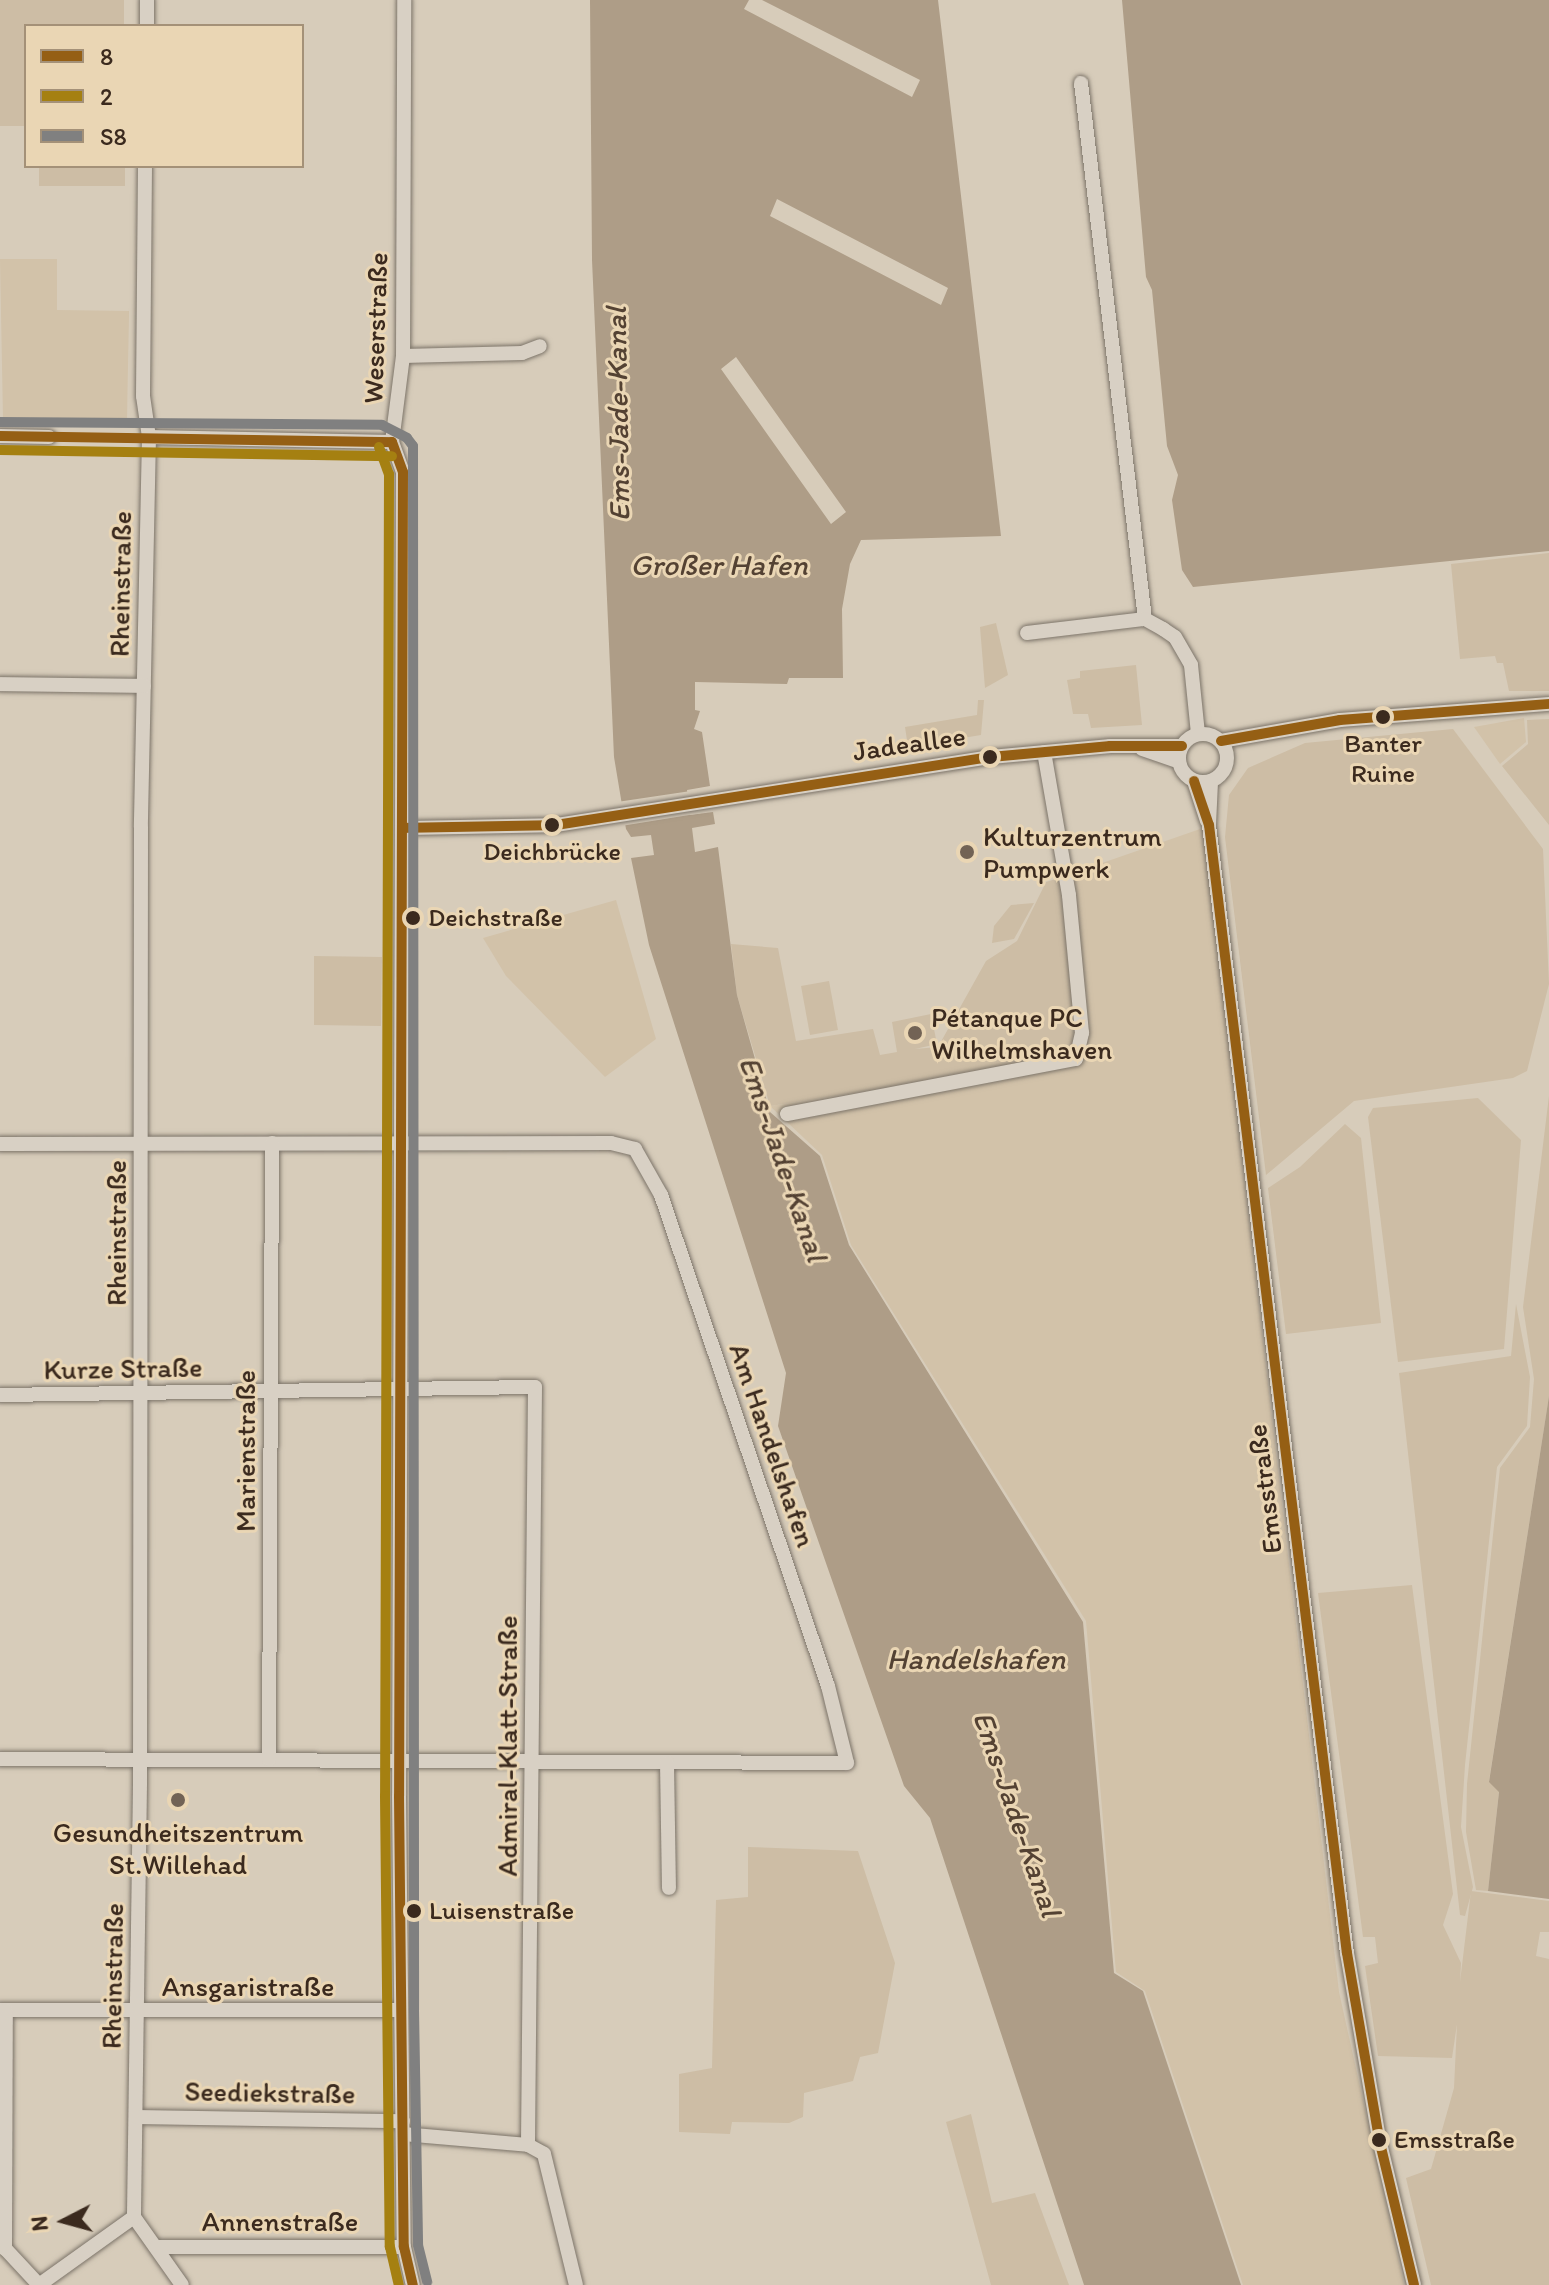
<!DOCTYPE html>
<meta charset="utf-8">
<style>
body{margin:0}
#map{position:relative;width:1549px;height:2285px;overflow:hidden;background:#d7ccba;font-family:Itim,sans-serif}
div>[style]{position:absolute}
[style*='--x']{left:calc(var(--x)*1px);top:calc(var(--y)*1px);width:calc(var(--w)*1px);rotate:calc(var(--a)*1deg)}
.built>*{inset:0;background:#d2c2a9}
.green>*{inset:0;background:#cdbda5}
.water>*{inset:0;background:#ae9d87}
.pier>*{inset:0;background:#d7ccba}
.roads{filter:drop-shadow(0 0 2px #7c7469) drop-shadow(0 0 2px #7c7469)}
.minor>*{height:14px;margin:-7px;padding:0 7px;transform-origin:7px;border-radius:7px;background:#d8d0c4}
.minor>.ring{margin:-7px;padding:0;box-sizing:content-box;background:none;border:14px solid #d8d0c4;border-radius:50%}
.bus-1>*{height:10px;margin:-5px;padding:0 5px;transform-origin:5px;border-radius:5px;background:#955f14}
.bus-2>*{height:10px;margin:-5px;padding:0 5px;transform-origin:5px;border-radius:5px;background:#a58011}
.bus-3>*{height:10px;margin:-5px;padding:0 5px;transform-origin:5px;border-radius:5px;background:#808080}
.dots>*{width:22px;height:22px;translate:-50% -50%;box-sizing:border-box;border:4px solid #ead6b4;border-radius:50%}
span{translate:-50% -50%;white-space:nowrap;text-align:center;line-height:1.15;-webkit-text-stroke:6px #ead6b4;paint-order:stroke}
.bus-label{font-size:26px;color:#3b2a1e}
.left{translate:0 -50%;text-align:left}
.street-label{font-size:28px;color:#3b2a1e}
.poi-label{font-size:28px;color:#3b2a1e}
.water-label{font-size:30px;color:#544233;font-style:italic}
.legend{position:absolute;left:24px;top:24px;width:280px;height:144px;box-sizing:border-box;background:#ead6b4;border:2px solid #a49178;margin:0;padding:10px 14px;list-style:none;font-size:24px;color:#3b2a1e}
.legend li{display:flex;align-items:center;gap:16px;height:40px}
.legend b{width:40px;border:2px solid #a49178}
.north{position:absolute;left:24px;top:2181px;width:80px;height:80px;-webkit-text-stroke:6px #ead6b4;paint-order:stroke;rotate:264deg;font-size:22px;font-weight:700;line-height:32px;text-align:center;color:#3b2a1e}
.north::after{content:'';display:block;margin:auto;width:28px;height:36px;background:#3b2a1e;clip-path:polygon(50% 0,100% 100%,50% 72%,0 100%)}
</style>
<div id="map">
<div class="built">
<div style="clip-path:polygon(0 259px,57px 259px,57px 310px,129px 311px,127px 420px,3px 419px)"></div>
<div style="clip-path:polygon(1524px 718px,1526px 742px,1500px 764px,1474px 727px)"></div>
<div style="clip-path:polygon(1203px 828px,1339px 1992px,1404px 2285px,1243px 2285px,1145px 1991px,1116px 1972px,1086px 1621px,851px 1245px,822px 1155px,770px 1106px,1058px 1062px,1078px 1031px,1059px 878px)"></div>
<div style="clip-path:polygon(616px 900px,656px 1039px,605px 1077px,506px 976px,483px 938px)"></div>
</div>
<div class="green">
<div style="clip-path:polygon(0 0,124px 0,124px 26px,26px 26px,26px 126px,0 126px)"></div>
<div style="clip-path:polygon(39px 166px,125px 166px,125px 186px,39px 186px)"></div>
<div style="clip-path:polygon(1549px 553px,1549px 691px,1509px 691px,1503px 663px,1497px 663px,1495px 656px,1460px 659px,1451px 564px)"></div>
<div style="clip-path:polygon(996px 623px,1008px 675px,985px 688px,980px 627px)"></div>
<div style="clip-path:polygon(1136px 665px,1142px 725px,1091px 728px,1088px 714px,1073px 714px,1067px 680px,1080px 678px,1080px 671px)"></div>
<div style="clip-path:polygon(978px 700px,984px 700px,981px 735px,908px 747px,905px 727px,977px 715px)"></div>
<div style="clip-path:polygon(1549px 719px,1549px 825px,1502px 766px,1528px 744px,1527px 720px)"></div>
<div style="clip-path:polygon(1453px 729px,1543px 849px,1549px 984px,1527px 1071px,1513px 1078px,1354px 1101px,1266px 1175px,1225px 837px,1229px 795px,1248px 768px,1305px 743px)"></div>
<div style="clip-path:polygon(1059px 878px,1078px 1031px,1073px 1055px,1058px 1062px,770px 1106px,737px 995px,731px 944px,778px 948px,796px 1041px,873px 1029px,880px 1055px,897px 1052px,892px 1022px,931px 1014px,937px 1044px,915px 1049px,938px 1047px,986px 961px,1017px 941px,1046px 882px)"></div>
<div style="clip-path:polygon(1034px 903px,1014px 939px,992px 943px,994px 926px,1011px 905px)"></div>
<div style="clip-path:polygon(314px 956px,382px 957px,381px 1026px,314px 1025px)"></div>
<div style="clip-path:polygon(829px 981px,838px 1030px,810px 1035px,801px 986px)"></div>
<div style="clip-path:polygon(1549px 1096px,1549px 1396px,1489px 1781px,1499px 1791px,1488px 1891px,1476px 1890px,1466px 1832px,1467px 1784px,1500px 1468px,1530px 1427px,1534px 1379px,1523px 1307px)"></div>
<div style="clip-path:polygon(1478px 1098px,1521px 1140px,1504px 1349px,1398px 1362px,1368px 1117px,1373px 1108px)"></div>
<div style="clip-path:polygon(1345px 1124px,1361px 1138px,1381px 1323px,1286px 1334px,1268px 1188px,1300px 1167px)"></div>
<div style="clip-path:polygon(1516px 1304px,1530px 1377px,1527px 1426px,1497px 1467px,1465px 1765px,1461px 1827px,1473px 1887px,1465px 1916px,1460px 1915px,1399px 1373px,1511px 1356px)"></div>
<div style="clip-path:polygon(1412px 1585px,1453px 1894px,1443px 1925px,1461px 1963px,1460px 1982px,1471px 1891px,1549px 1901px,1549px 1932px,1540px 1932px,1536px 1956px,1549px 1959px,1549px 2285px,1431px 2285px,1406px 2178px,1431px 2169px,1454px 2088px,1457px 2024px,1452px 2058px,1378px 2056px,1365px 1966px,1378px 1963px,1375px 1937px,1363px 1937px,1318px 1593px)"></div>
<div style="clip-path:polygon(748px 1847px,858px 1851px,895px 1963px,878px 2053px,860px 2057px,853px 2081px,804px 2093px,803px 2117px,789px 2123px,732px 2122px,730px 2134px,679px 2132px,679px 2074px,712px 2068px,716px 1900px,748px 1897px)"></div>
<div style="clip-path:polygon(971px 2114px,992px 2203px,1035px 2193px,1069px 2285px,991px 2285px,946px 2122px)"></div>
</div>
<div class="water">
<div style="clip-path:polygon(evenodd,590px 0,749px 0,744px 9px,912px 97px,920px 80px,762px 0,938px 0,1001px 536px,861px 540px,850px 564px,842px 609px,843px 678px,789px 678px,787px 684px,695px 682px,695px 710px,700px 711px,694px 729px,702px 732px,710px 786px,687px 790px,690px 815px,713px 812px,715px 824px,692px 828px,695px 852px,718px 847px,737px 995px,770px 1112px,820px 1156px,849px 1245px,1083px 1622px,1114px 1973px,1143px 1991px,1241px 2285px,1084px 2285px,930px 1818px,904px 1786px,778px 1426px,786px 1373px,649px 945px,631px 858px,654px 855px,651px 835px,631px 837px,626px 829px,614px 757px,592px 260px,590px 0,777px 199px,948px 288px,941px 305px,770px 216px,777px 199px,590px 0,736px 357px,846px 512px,831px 524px,721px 369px,736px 357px)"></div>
<div style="clip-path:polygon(1122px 0,1549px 0,1549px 551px,1193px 587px,1182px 570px,1172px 500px,1178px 475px,1167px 446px,1152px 290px,1146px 277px)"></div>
<div style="clip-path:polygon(1549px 1396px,1549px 1899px,1488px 1891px,1499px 1792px,1489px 1782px)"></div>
</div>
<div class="pier">
<div style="clip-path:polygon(711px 788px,691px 794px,693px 811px,714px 811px,621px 826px,617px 802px)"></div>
</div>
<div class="roads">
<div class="minor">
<div style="--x:147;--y:0;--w:26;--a:90"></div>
<div style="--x:1081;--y:83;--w:540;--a:83.19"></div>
<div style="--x:145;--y:166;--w:230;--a:90.5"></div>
<div style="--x:143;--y:396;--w:41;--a:81.7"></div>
<div style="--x:149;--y:437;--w:390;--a:91.2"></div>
<div style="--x:141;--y:827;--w:957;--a:90.06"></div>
<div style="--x:140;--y:1784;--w:433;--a:90.8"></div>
<div style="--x:134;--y:2217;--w:83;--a:54.8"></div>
<div style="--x:403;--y:356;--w:119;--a:-1.4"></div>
<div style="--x:522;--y:353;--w:19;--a:-21"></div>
<div style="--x:0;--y:436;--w:49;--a:1.2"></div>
<div style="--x:149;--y:437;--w:243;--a:1.2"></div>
<div style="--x:392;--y:442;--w:32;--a:70"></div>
<div style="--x:403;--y:472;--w:1324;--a:90.17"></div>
<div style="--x:399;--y:1796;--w:451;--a:89.4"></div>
<div style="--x:404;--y:2247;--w:39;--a:77"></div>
<div style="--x:392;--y:442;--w:87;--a:-82.7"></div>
<div style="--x:403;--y:356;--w:356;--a:-89.8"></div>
<div style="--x:1027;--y:633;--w:119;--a:-6.8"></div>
<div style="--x:1145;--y:619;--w:21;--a:29"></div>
<div style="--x:1163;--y:629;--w:14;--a:34"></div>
<div style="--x:1175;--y:637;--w:32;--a:60"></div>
<div style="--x:1191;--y:665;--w:69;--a:84.2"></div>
<div style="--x:0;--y:684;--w:144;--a:0.8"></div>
<div class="ring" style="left:1179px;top:734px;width:34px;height:34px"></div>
<div style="--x:1221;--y:741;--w:121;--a:-10"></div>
<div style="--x:1340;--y:720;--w:210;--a:-4.4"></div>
<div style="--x:1142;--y:749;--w:39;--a:19"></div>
<div style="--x:1194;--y:781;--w:42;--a:72"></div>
<div style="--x:1211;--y:782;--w:43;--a:92.7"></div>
<div style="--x:1209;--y:825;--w:1136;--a:83.03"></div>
<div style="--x:1347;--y:1953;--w:189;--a:80.2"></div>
<div style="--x:1379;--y:2139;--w:150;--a:76.5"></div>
<div style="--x:403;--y:828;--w:153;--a:-1.1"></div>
<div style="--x:556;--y:825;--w:440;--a:-8.9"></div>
<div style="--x:991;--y:757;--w:120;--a:-5.3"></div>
<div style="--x:1110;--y:746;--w:72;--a:0"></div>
<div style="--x:787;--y:1114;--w:294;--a:-10.8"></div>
<div style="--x:1076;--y:1059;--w:27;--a:-77"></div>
<div style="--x:1082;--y:1033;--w:139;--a:-95.4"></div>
<div style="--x:1069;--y:895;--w:145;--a:-99.9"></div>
<div style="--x:0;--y:1144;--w:611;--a:-0.09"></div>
<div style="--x:611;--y:1143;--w:25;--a:14"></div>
<div style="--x:635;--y:1149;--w:53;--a:60.5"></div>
<div style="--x:661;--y:1195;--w:519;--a:71.22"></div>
<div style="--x:828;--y:1686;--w:79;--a:76.1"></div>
<div style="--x:847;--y:1763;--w:847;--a:-179.73"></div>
<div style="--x:0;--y:1395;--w:535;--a:-0.86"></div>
<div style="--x:535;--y:1387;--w:758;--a:90.53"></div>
<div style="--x:528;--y:2145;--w:18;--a:29"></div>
<div style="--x:544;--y:2154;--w:135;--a:76.3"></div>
<div style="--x:269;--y:1759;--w:616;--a:-89.72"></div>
<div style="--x:667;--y:1763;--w:125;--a:89.1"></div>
<div style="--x:0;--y:2010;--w:400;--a:0"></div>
<div style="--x:136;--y:2117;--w:267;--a:0.9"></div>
<div style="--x:403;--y:2134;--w:125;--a:5"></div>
<div style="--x:0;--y:2243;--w:57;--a:47.1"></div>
<div style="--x:156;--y:2247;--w:248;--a:0"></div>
<div style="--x:5;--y:2249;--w:239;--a:-89.8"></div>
<div style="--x:39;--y:2285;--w:117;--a:-35.6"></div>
</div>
</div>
<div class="bus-1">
<div style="--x:0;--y:436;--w:392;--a:0.9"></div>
<div style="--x:392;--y:442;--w:32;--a:70"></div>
<div style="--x:403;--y:472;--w:1324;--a:90.17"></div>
<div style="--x:399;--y:1796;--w:451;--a:89.4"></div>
<div style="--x:404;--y:2247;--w:39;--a:77"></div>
<div style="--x:1221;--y:741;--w:121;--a:-10"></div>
<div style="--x:1340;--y:720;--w:210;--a:-4.4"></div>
<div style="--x:1194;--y:781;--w:46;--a:71.2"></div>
<div style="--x:1209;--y:825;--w:1136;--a:83.03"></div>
<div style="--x:1347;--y:1953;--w:189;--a:80.2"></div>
<div style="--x:1379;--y:2139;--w:150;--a:76.5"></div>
<div style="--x:403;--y:828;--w:153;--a:-1.1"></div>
<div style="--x:556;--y:825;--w:440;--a:-8.9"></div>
<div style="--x:991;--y:757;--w:120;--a:-5.3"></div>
<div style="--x:1110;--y:746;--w:72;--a:0"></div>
</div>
<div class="bus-2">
<div style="--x:379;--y:447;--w:29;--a:70"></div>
<div style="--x:389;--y:474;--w:1322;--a:90.17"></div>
<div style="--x:385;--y:1796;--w:451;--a:89.4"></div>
<div style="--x:390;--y:2247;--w:39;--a:77"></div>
<div style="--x:0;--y:450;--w:392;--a:0.9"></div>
</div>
<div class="bus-3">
<div style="--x:0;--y:422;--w:382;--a:0.4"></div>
<div style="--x:382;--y:425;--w:28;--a:27"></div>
<div style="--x:407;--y:438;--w:10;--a:53"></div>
<div style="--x:413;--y:446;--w:1564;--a:89.96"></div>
<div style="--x:414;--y:2010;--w:235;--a:89"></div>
<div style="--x:418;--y:2245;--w:38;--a:76"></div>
</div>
<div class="dots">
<div style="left:1383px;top:717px;background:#3b2a1e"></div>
<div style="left:990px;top:757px;background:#3b2a1e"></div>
<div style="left:552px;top:825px;background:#3b2a1e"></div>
<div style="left:967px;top:852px;background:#726355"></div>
<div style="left:413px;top:918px;background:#3b2a1e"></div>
<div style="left:915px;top:1033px;background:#726355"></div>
<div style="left:178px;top:1800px;background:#726355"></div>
<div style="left:414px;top:1911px;background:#3b2a1e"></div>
<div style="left:1379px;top:2140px;background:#3b2a1e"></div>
</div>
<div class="bus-label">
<span style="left:1383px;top:759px">Banter<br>Ruine</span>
<span style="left:552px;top:852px">Deichbrücke</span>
<span class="left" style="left:428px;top:918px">Deichstraße</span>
<span class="left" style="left:429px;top:1911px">Luisenstraße</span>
<span class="left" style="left:1394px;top:2140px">Emsstraße</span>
</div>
<div class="street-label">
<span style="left:375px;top:328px;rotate:-88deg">Weserstraße</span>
<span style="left:120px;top:584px;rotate:-89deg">Rheinstraße</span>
<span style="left:909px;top:743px;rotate:-8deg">Jadeallee</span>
<span style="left:116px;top:1233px;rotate:-90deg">Rheinstraße</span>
<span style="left:123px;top:1368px;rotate:-1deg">Kurze Straße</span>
<span style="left:773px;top:1445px;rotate:71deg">Am Handelshafen</span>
<span style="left:245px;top:1451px;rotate:-90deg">Marienstraße</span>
<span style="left:1264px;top:1489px;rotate:-97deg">Emsstraße</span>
<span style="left:507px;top:1746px;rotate:-90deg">Admiral-Klatt-Straße</span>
<span style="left:112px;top:1976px;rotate:-89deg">Rheinstraße</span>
<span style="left:248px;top:1986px">Ansgaristraße</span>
<span style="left:270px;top:2092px;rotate:1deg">Seediekstraße</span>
<span style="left:280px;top:2221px">Annenstraße</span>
</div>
<div class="poi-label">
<span class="left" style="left:983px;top:852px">Kulturzentrum<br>Pumpwerk</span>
<span class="left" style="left:931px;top:1033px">Pétanque PC<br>Wilhelmshaven</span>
<span style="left:178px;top:1848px">Gesundheitszentrum<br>St.Willehad</span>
</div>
<div class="water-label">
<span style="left:618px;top:414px;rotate:-91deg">Ems-Jade-Kanal</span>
<span style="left:719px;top:565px">Großer Hafen</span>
<span style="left:783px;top:1159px;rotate:71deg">Ems-Jade-Kanal</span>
<span style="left:976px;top:1659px">Handelshafen</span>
<span style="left:1017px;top:1814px;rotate:71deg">Ems-Jade-Kanal</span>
</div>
<ul class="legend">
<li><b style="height:10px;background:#955f14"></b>8</li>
<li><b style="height:10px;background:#a58011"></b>2</li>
<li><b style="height:10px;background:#808080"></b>S8</li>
</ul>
<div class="north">N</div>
</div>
